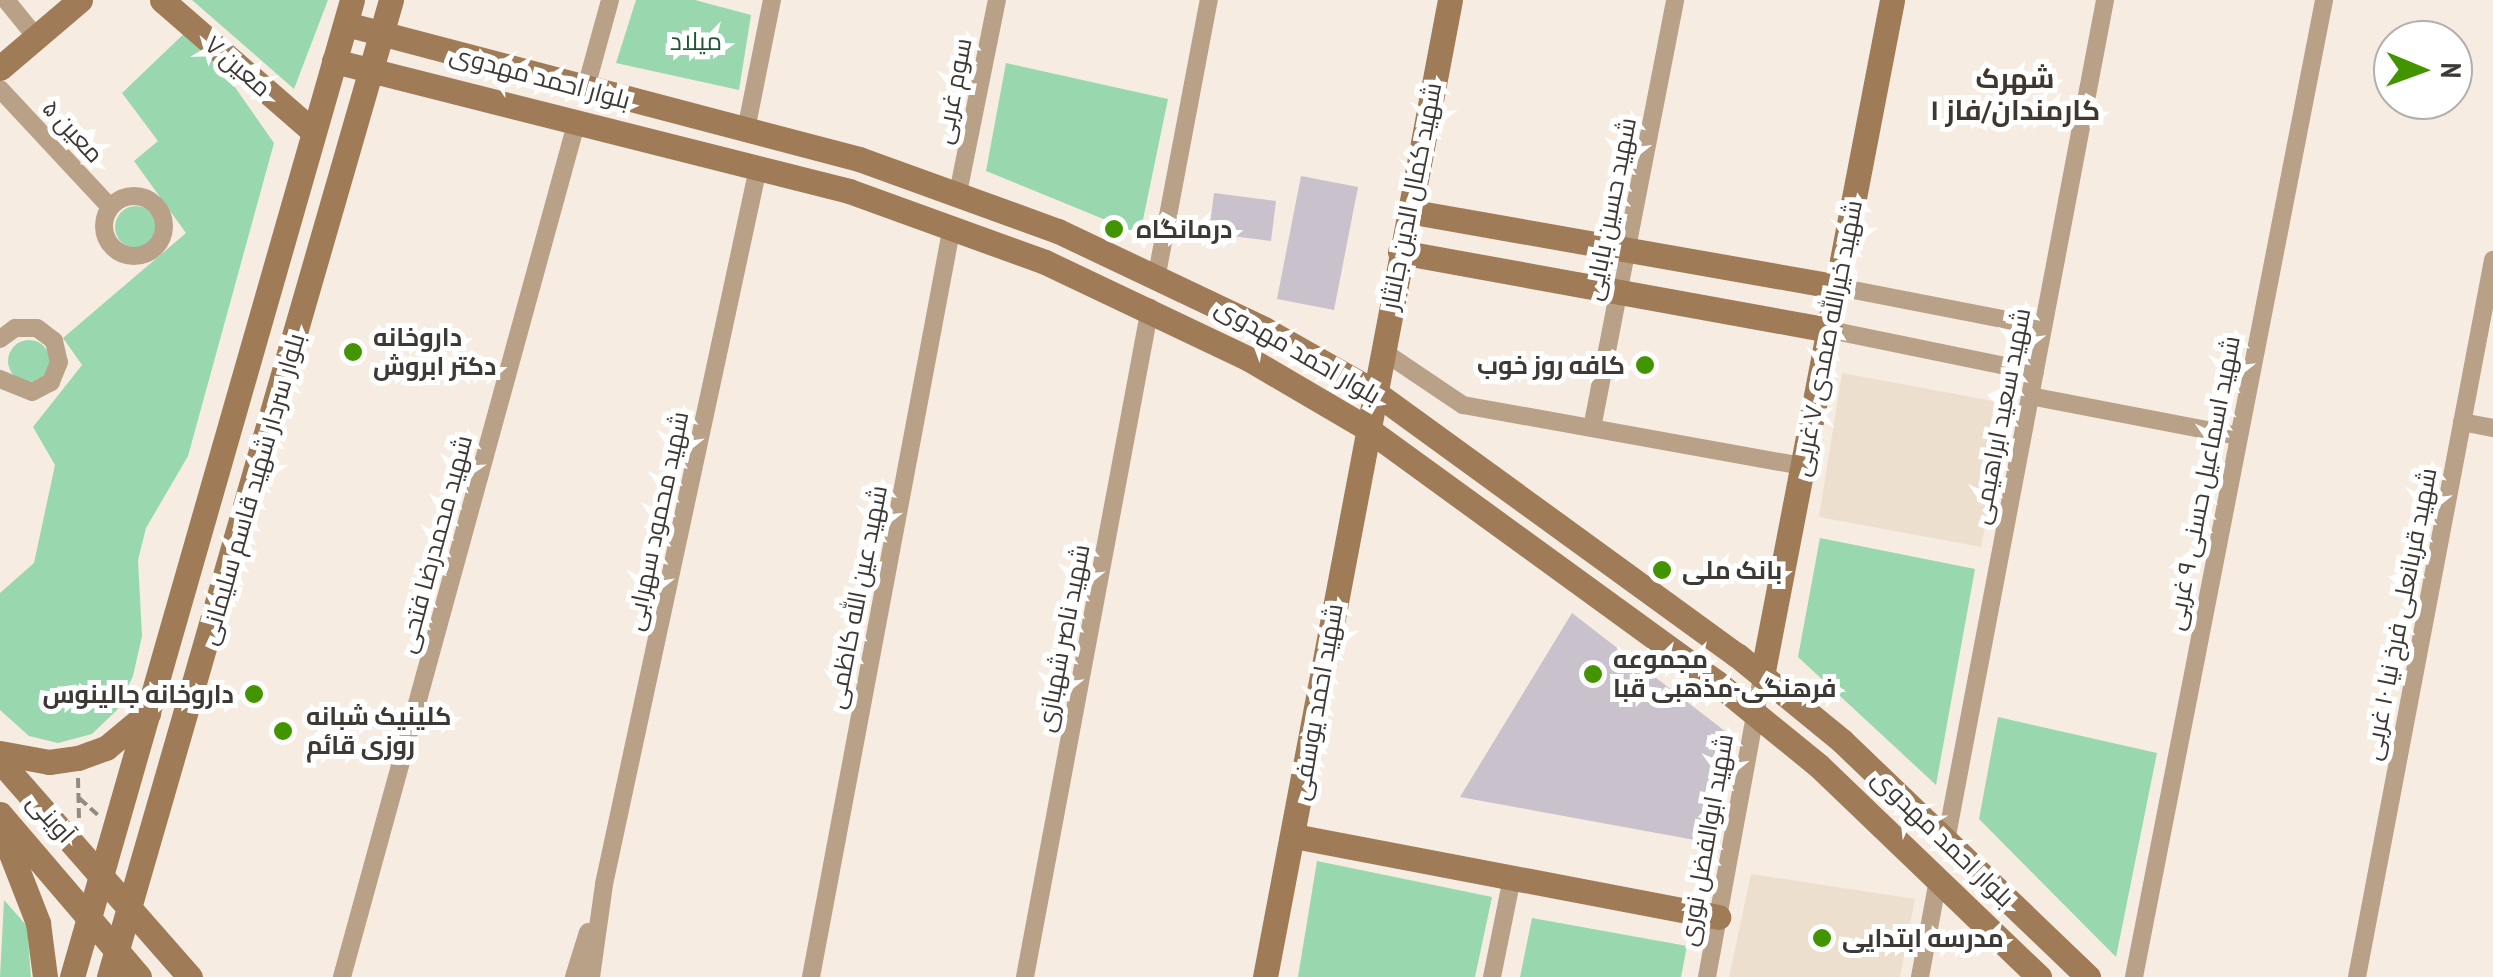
<!DOCTYPE html>
<meta charset="utf-8">
<style>
body{margin:0}
#map{position:relative;width:2493px;height:977px;overflow:hidden;background:#f6ece1;font-family:"PT Sans Narrow",Cairo,sans-serif}
div>[style]{position:absolute}
[style*='--x']{left:calc(var(--x)*1px);top:calc(var(--y)*1px);width:calc(var(--w)*1px);rotate:calc(var(--a)*1deg)}
.built>*{inset:0;background:#eddfce}
.green>*{inset:0;background:#99d8ae}
.round{border-radius:50%}
.building>*{inset:0;background:#c9c1cc}
.path>*{height:4px;margin-top:-2px;transform-origin:0;background:repeating-linear-gradient(90deg,#928b84 0 10px,transparent 0 15px)}
.street>*{height:18px;margin:-9px;padding:0 9px;transform-origin:9px;border-radius:9px;background:#b9a188}
.street>.ring{margin:-9px;padding:0;box-sizing:content-box;background:none;border:18px solid #b9a188;border-radius:50%}
.secondary>*{height:25px;margin:-12.5px;padding:0 12.5px;transform-origin:12.5px;border-radius:12.5px;background:#9f7b57}
.dots>*{width:28px;height:28px;translate:-50% -50%;box-sizing:border-box;border:5px solid #fff;border-radius:50%}
span{translate:-50% -50%;white-space:nowrap;text-align:center;line-height:1.15;-webkit-text-stroke:10px #fff;paint-order:stroke}
.park-label{font-size:25px;color:#205536}
.street-label{font-size:25px;color:#3d3935}
.poi-label{font-size:25px;color:#3d3935;font-weight:700}
.left{translate:0 -50%;text-align:left}
.right{translate:-100% -50%;text-align:right}
.neighbourhood-label{font-size:28px;color:#40382f;font-weight:700}
.north{position:absolute;left:2373px;top:20px;width:100px;height:100px;box-sizing:border-box;background:#fff;border:2px solid #b1b0ae;border-radius:50%;rotate:91deg;font-size:28px;font-weight:700;line-height:40px;text-align:center;color:#3d3935}
.north::after{content:'';display:block;margin:auto;width:35px;height:45px;background:#439500;clip-path:polygon(50% 0,100% 100%,50% 72%,0 100%)}
</style>
<div id="map">
<div class="built">
<div style="clip-path:polygon(1842px 373px,2009px 404px,1981px 547px,1819px 517px)"></div>
<div style="clip-path:polygon(1751px 874px,1915px 899px,1900px 977px,1729px 977px)"></div>
</div>
<div class="green">
<div style="clip-path:polygon(192px 0,328px 0,294px 89px)"></div>
<div style="clip-path:polygon(636px 0,695px 0,751px 15px,739px 90px,616px 63px)"></div>
<div style="clip-path:polygon(192px 26px,274px 143px,188px 456px,146px 528px,138px 560px,142px 636px,133px 676px,117px 710px,92px 734px,58px 743px,29px 736px,0 710px,0 593px,34px 563px,55px 465px,33px 427px,82px 365px,63px 338px,186px 233px,134px 161px,158px 141px,122px 93px)"></div>
<div style="clip-path:polygon(1006px 63px,1168px 99px,1140px 234px,986px 171px)"></div>
<div class="round" style="left:115px;top:206px;width:42px;height:42px"></div>
<div class="round" style="left:8px;top:340px;width:42px;height:42px"></div>
<div style="clip-path:polygon(1820px 538px,1975px 569px,1936px 785px,1798px 657px)"></div>
<div style="clip-path:polygon(1998px 717px,2157px 753px,2116px 957px,1979px 819px)"></div>
<div style="clip-path:polygon(1317px 861px,1492px 897px,1475px 977px,1298px 977px)"></div>
<div style="clip-path:polygon(4px 900px,27px 926px,31px 977px,0 977px)"></div>
<div style="clip-path:polygon(1532px 918px,1687px 946px,1681px 977px,1520px 977px)"></div>
</div>
<div class="building">
<div style="clip-path:polygon(1301px 176px,1358px 187px,1334px 310px,1277px 299px)"></div>
<div style="clip-path:polygon(1214px 193px,1276px 201px,1271px 241px,1209px 233px)"></div>
<div style="clip-path:polygon(1572px 613px,1730px 735px,1710px 837px,1695px 840px,1460px 797px)"></div>
</div>
<div class="path">
<div style="--x:78;--y:778;--w:40;--a:88.6"></div>
<div style="--x:79;--y:798;--w:25;--a:42"></div>
</div>
<div class="street">
<div style="--x:6;--y:0;--w:48;--a:51"></div>
<div style="--x:0;--y:89;--w:161;--a:47"></div>
<div style="--x:585;--y:91;--w:94;--a:-74.6"></div>
<div style="--x:746;--y:130;--w:133;--a:-78.7"></div>
<div style="--x:958;--y:193;--w:197;--a:-78.6"></div>
<div class="ring" style="left:104px;top:196px;width:42px;height:42px"></div>
<div style="--x:1157;--y:274;--w:279;--a:-79.3"></div>
<div style="--x:1838;--y:287;--w:209;--a:11"></div>
<div style="--x:1830;--y:330;--w:209;--a:11.6"></div>
<div style="--x:0;--y:339;--w:19;--a:-36"></div>
<div style="--x:15;--y:328;--w:22;--a:0"></div>
<div style="--x:37;--y:328;--w:21;--a:37"></div>
<div style="--x:54;--y:341;--w:22;--a:77"></div>
<div style="--x:59;--y:362;--w:22;--a:112"></div>
<div style="--x:51;--y:382;--w:21;--a:152"></div>
<div style="--x:32;--y:392;--w:35;--a:-158"></div>
<div style="--x:1381;--y:350;--w:99;--a:33.9"></div>
<div style="--x:1463;--y:405;--w:344;--a:10.2"></div>
<div style="--x:2030;--y:396;--w:211;--a:10.9"></div>
<div style="--x:2462;--y:422;--w:32;--a:11"></div>
<div style="--x:1592;--y:428;--w:436;--a:-79"></div>
<div style="--x:1946;--y:841;--w:856;--a:-79.29"></div>
<div style="--x:342;--y:977;--w:885;--a:-74.66"></div>
<div style="--x:574;--y:977;--w:47;--a:-72.7"></div>
<div style="--x:591;--y:977;--w:94;--a:-82"></div>
<div style="--x:604;--y:884;--w:732;--a:-77.86"></div>
<div style="--x:811;--y:977;--w:764;--a:-79.37"></div>
<div style="--x:1025;--y:977;--w:681;--a:-79.42"></div>
<div style="--x:1492;--y:977;--w:101;--a:-78.6"></div>
<div style="--x:1707;--y:977;--w:306;--a:-79.6"></div>
<div style="--x:1920;--y:977;--w:99;--a:-79.5"></div>
<div style="--x:2134;--y:977;--w:995;--a:-78.99"></div>
<div style="--x:2357;--y:977;--w:730;--a:-79.26"></div>
</div>
<div class="secondary">
<div style="--x:162;--y:0;--w:201;--a:41"></div>
<div style="--x:346;--y:24;--w:530;--a:14.74"></div>
<div style="--x:859;--y:159;--w:212;--a:19.9"></div>
<div style="--x:1058;--y:231;--w:228;--a:25.4"></div>
<div style="--x:1264;--y:329;--w:125;--a:29.6"></div>
<div style="--x:1373;--y:391;--w:450;--a:36"></div>
<div style="--x:1737;--y:655;--w:136;--a:39.3"></div>
<div style="--x:1842;--y:741;--w:341;--a:43.8"></div>
<div style="--x:334;--y:61;--w:531;--a:14.17"></div>
<div style="--x:849;--y:191;--w:208;--a:19.9"></div>
<div style="--x:1045;--y:262;--w:226;--a:25.4"></div>
<div style="--x:1249;--y:359;--w:134;--a:30.4"></div>
<div style="--x:1365;--y:427;--w:434;--a:36"></div>
<div style="--x:1716;--y:682;--w:133;--a:39.2"></div>
<div style="--x:1819;--y:766;--w:305;--a:43.8"></div>
<div style="--x:0;--y:68;--w:105;--a:-40.4"></div>
<div style="--x:1408;--y:211;--w:437;--a:10"></div>
<div style="--x:1400;--y:252;--w:437;--a:10.3"></div>
<div style="--x:1762;--y:676;--w:688;--a:-79.11"></div>
<div style="--x:0;--y:753;--w:50;--a:10.4"></div>
<div style="--x:49;--y:762;--w:29;--a:-8"></div>
<div style="--x:78;--y:758;--w:30;--a:-20"></div>
<div style="--x:106;--y:748;--w:55;--a:-39.8"></div>
<div style="--x:0;--y:761;--w:288;--a:48.7"></div>
<div style="--x:0;--y:814;--w:214;--a:49.5"></div>
<div style="--x:3;--y:833;--w:97;--a:68.7"></div>
<div style="--x:38;--y:923;--w:54;--a:82.6"></div>
<div style="--x:1294;--y:836;--w:432;--a:10.8"></div>
<div style="--x:72;--y:977;--w:1016;--a:-74.01"></div>
<div style="--x:109;--y:977;--w:1017;--a:-73.9"></div>
<div style="--x:1265;--y:977;--w:994;--a:-79.28"></div>
</div>
<div class="dots">
<div style="left:1114px;top:229px;background:#439500"></div>
<div style="left:353px;top:352px;background:#439500"></div>
<div style="left:1645px;top:365px;background:#439500"></div>
<div style="left:1662px;top:570px;background:#439500"></div>
<div style="left:1593px;top:674px;background:#439500"></div>
<div style="left:254px;top:694px;background:#439500"></div>
<div style="left:283px;top:731px;background:#439500"></div>
<div style="left:1822px;top:938px;background:#439500"></div>
</div>
<div class="park-label">
<span style="left:696px;top:41px">میلاد</span>
</div>
<div class="street-label">
<span style="left:238px;top:66px;rotate:41deg">معین ۷</span>
<span style="left:540px;top:77px;rotate:15deg">بلوار احمد مهدوی</span>
<span style="left:953px;top:91px;rotate:-79deg">سوم غربی</span>
<span style="left:73px;top:131px;rotate:47deg">معین ۵</span>
<span style="left:1411px;top:196px;rotate:-79deg">شهید کمال الدین جانثار</span>
<span style="left:1610px;top:209px;rotate:-79deg">شهید حسین بابایی</span>
<span style="left:1827px;top:338px;rotate:-79deg">شهید خیرالله صمدی ۷ غربی</span>
<span style="left:1298px;top:351px;rotate:30deg">بلوار احمد مهدوی</span>
<span style="left:2001px;top:416px;rotate:-79deg">شهید سعید ابراهیمی</span>
<span style="left:2203px;top:483px;rotate:-79deg">شهید اسماعیل حسنی ۹ غربی</span>
<span style="left:252px;top:489px;rotate:-74deg">بلوار سردار شهید قاسم سلیمانی</span>
<span style="left:657px;top:521px;rotate:-78deg">شهید محمود سهرابی</span>
<span style="left:435px;top:544px;rotate:-75deg">شهید محمدرضا فتحی</span>
<span style="left:857px;top:597px;rotate:-79deg">شهید عین الله کاظمی</span>
<span style="left:2400px;top:614px;rotate:-79deg">شهید قربانعلی فرخ نیا ۱۰ غربی</span>
<span style="left:1063px;top:638px;rotate:-79deg">شهید ناصر شهبازی</span>
<span style="left:1317px;top:702px;rotate:-80deg">شهید احمد یوسفی</span>
<span style="left:51px;top:818px;rotate:48deg">آوینی</span>
<span style="left:1943px;top:838px;rotate:44deg">بلوار احمد مهدوی</span>
<span style="left:1706px;top:840px;rotate:-80deg">شهید ابوالفضل نوری</span>
</div>
<div class="poi-label">
<span class="left" style="left:1136px;top:229px">درمانگاه</span>
<span class="left" style="left:373px;top:352px">داروخانه<br>دکتر ابروش</span>
<span class="right" style="left:1625px;top:365px">کافه روز خوب</span>
<span class="left" style="left:1682px;top:570px">بانک ملی</span>
<span class="left" style="left:1613px;top:674px">مجموعه<br>فرهنگی-مذهبی قبا</span>
<span class="right" style="left:234px;top:694px">داروخانه جالینوس</span>
<span class="left" style="left:306px;top:731px">کلینیک شبانه<br>روزى قائم</span>
<span class="left" style="left:1842px;top:938px">مدرسه ابتدایی</span>
</div>
<div class="neighbourhood-label">
<span style="left:2015px;top:94px">شهرک<br>کارمندان/فاز ۱</span>
</div>
<div class="north">N</div>
</div>
